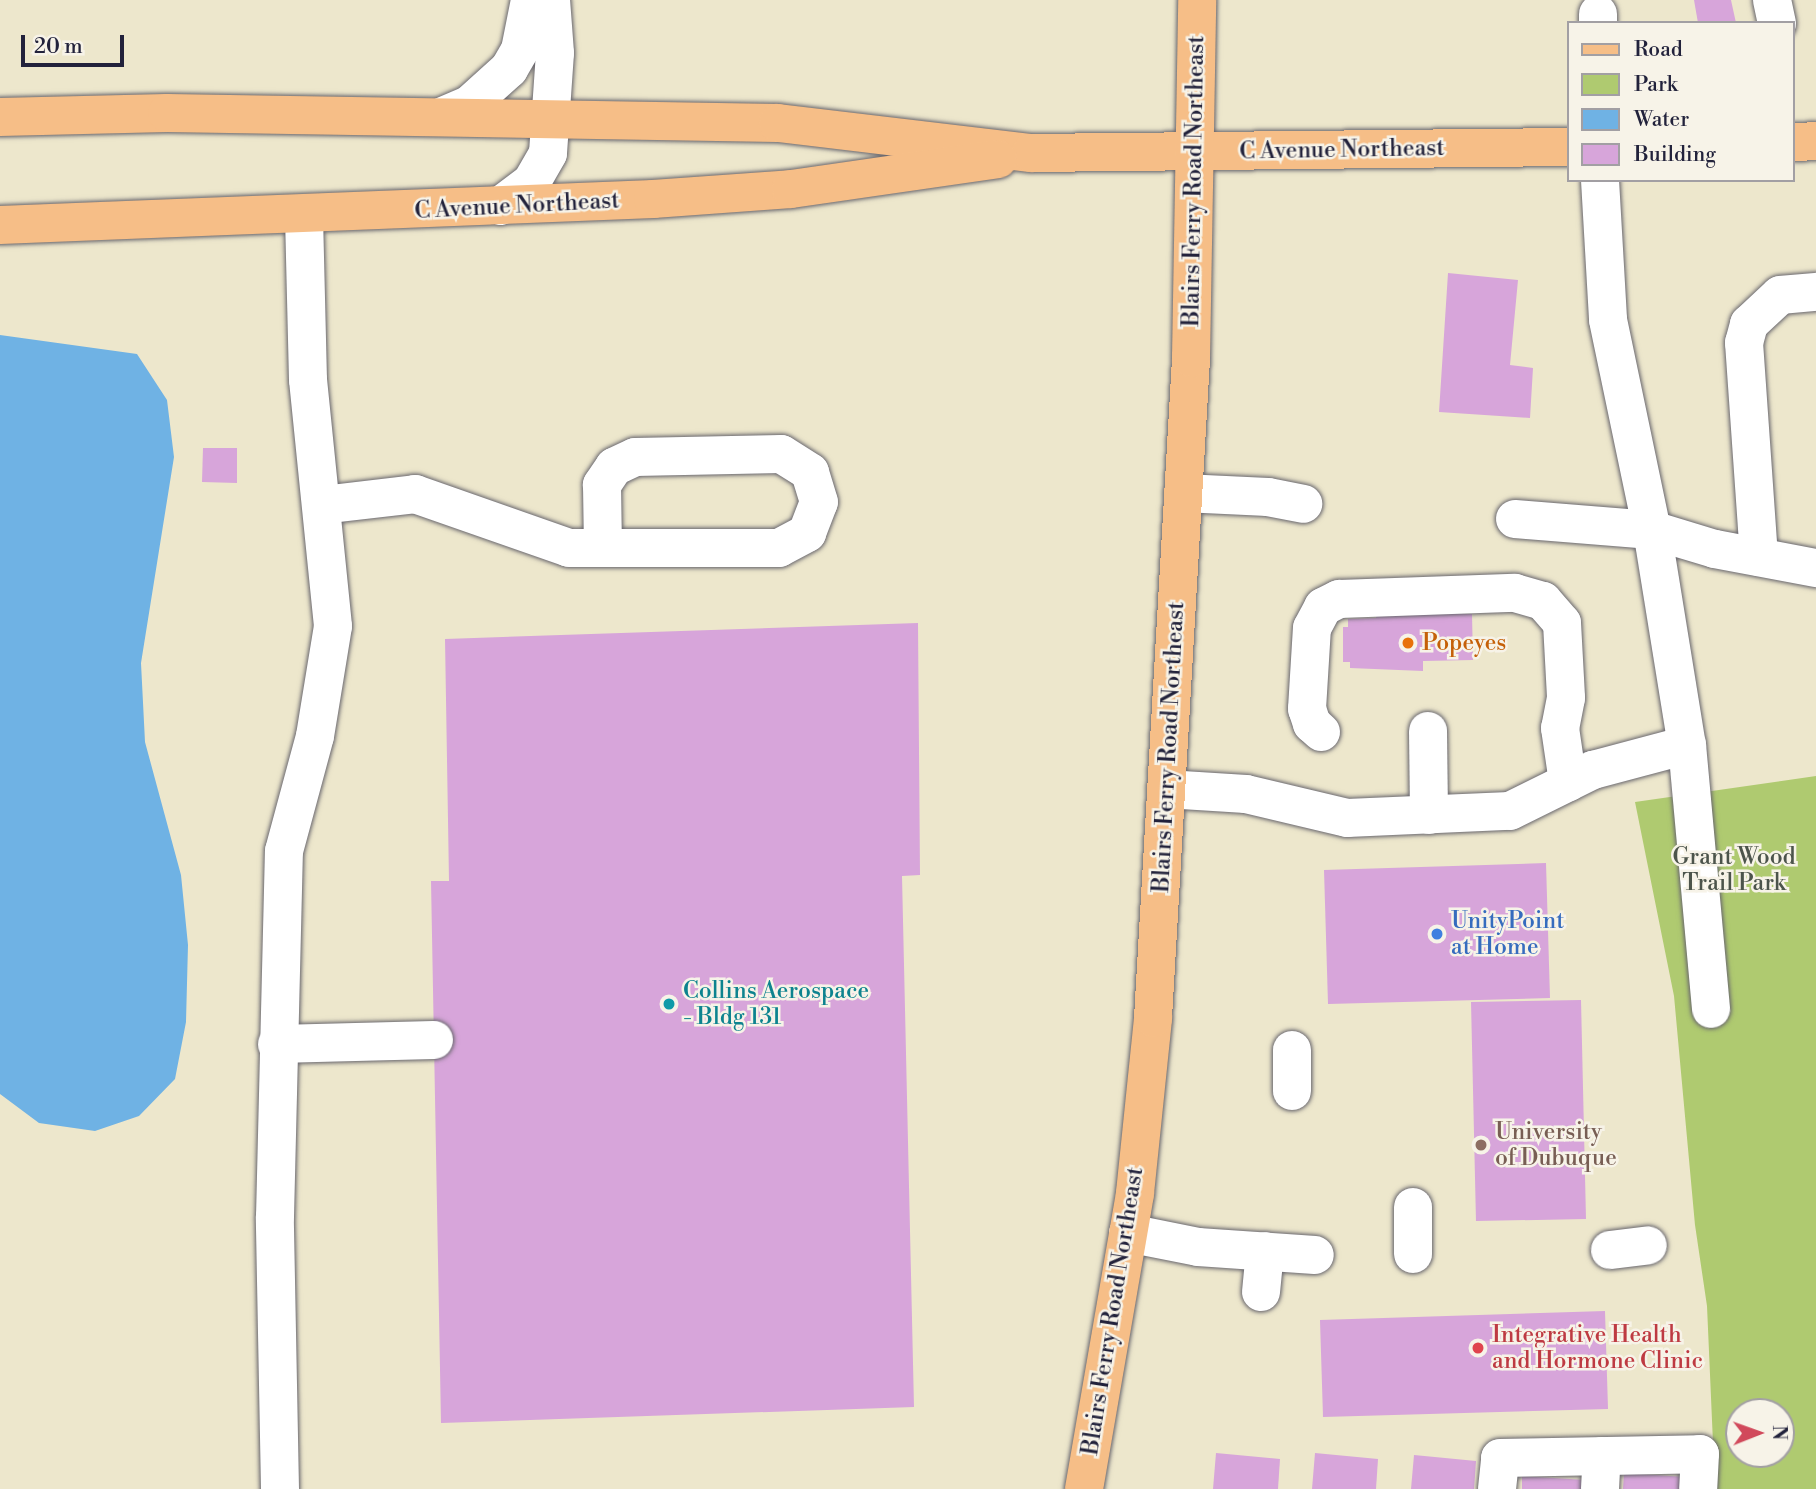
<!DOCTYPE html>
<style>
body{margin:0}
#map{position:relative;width:1816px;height:1489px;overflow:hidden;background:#ede7cc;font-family:"Libre Bodoni",serif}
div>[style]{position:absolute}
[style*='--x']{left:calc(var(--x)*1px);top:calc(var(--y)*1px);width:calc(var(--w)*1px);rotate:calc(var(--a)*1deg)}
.green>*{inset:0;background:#afca70}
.water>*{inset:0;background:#6fb2e4}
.building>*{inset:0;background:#d7a5da}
.roads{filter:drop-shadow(0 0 2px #69676e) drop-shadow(0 0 2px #69676e)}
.minor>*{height:38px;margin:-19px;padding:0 19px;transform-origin:19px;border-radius:19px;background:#fff}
.major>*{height:38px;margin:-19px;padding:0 19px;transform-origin:19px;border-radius:19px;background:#f6be87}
.dots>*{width:19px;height:19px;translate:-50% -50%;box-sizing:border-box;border:4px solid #f7f3e8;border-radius:50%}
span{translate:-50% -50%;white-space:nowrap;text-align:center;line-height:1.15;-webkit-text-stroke:5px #f7f3e8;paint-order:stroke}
.street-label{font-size:23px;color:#22223b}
.food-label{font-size:23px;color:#c56008}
.left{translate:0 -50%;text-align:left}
.park-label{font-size:23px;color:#4c544b}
.shop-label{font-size:23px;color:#366cbe}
.culture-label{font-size:23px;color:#0d838f}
.education-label{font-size:23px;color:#785e54}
.health-label{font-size:23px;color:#be3a42}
.legend{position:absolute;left:1567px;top:21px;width:228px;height:161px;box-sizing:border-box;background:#f7f3e8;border:2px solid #a29fa3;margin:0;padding:9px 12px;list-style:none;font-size:21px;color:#22223b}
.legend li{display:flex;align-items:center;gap:14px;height:35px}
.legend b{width:35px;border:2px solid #a29fa3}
.north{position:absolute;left:1725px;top:1398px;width:70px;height:70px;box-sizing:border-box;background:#f7f3e8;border:2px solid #a29fa3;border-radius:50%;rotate:89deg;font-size:19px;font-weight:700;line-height:28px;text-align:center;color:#22223b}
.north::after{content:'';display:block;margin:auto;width:24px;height:32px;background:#d1495b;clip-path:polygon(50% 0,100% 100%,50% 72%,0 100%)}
.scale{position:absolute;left:21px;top:35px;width:103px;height:32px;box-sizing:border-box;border:4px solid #22223b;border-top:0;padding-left:9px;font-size:21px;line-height:24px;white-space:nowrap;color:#22223b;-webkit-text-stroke:5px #f7f3e8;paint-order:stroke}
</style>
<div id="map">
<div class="green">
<div style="clip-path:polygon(evenodd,1816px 776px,1816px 1489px,1715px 1489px,1707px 1306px,1695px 1225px,1674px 996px,1635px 802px,1816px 776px,1739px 1412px,1781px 1412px,1781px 1454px,1739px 1454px,1739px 1412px)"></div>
</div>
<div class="water">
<div style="clip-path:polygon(0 335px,137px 354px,167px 400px,174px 457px,141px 663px,145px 742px,181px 875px,188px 945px,186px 1022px,175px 1079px,139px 1116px,95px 1131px,39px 1123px,0 1094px)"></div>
</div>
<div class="building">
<div style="clip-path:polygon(1694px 0,1731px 0,1736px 23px,1698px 23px)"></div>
<div style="clip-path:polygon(1448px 273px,1518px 280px,1510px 365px,1533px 368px,1530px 418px,1439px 412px)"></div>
<div style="clip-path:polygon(203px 448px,237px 448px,237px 483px,202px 482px)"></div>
<div style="clip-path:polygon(1376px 611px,1472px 614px,1473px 660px,1423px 661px,1423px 671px,1350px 668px,1350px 662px,1343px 662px,1343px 627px,1348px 627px,1348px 619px,1376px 618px)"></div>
<div style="clip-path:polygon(918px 623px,920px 875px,902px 876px,914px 1407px,441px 1423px,431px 881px,449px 881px,445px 639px)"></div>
<div style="clip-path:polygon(1546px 863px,1550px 998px,1328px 1004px,1324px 870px)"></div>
<div style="clip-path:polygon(1581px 1000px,1586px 1219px,1476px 1221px,1471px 1002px)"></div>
<div style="clip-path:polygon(1605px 1311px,1608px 1409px,1323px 1417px,1320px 1320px)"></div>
<div style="clip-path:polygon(1216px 1453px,1280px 1459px,1278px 1489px,1213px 1489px)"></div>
<div style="clip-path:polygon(1315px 1453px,1378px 1459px,1376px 1489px,1312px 1489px)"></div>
<div style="clip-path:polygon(1414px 1455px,1476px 1461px,1474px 1489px,1411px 1489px)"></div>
<div style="clip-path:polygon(1624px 1473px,1686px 1477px,1685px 1489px,1623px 1489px)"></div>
<div style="clip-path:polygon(1522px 1476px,1586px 1480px,1585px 1489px,1522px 1489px)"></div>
</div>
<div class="roads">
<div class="minor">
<div style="--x:1772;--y:0;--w:24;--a:78"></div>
<div style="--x:1598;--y:14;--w:9;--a:90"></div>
<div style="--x:443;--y:116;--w:28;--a:-23"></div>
<div style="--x:469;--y:105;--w:54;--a:-42"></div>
<div style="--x:509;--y:69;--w:22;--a:-60"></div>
<div style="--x:520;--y:50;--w:51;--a:-78.7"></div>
<div style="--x:1600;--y:180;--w:140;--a:86.7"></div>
<div style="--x:1608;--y:320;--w:215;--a:78.2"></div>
<div style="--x:1652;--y:530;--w:218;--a:80.8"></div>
<div style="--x:1687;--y:745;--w:265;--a:84.8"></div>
<div style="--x:500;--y:206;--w:39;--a:-37"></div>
<div style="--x:531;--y:183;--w:34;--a:-60"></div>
<div style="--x:548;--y:153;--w:100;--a:-86"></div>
<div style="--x:555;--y:53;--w:53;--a:-94.3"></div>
<div style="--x:1183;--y:493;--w:85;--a:2.7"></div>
<div style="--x:1268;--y:497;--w:36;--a:11"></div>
<div style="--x:322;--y:505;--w:94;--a:-6.7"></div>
<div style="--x:415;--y:494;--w:163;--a:19.3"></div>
<div style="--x:569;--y:548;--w:210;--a:0"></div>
<div style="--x:779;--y:548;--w:32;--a:-28"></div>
<div style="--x:807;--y:533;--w:33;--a:-69"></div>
<div style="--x:819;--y:502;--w:31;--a:-107"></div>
<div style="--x:810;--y:472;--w:34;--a:-148"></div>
<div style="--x:781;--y:454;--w:146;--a:178.8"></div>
<div style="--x:635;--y:457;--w:23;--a:155"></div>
<div style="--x:614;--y:467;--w:22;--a:124"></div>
<div style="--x:602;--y:485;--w:63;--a:89.1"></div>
<div style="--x:1515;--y:519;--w:137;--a:4.6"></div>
<div style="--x:1652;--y:530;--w:66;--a:16.8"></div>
<div style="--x:1715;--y:549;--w:103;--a:10.7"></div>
<div style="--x:1759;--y:557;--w:215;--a:-94"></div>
<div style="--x:1744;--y:343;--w:20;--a:-75"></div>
<div style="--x:1749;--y:324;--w:42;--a:-43.1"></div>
<div style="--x:1780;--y:295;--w:36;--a:-5"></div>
<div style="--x:1428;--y:731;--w:84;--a:89.3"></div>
<div style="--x:1321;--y:732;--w:12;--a:-138"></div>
<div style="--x:1312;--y:724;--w:16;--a:-108"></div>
<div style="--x:1307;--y:709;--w:81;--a:-86.5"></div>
<div style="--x:1312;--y:628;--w:24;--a:-62"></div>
<div style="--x:1323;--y:607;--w:18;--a:-27"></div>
<div style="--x:1339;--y:599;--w:176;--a:-2"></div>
<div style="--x:1515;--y:593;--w:29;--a:16"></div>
<div style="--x:1543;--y:601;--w:29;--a:49"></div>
<div style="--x:1562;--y:623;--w:75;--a:86.9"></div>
<div style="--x:1566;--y:698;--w:31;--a:101"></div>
<div style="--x:1560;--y:728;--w:55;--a:81.6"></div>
<div style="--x:1166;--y:789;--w:80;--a:3.6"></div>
<div style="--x:1246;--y:794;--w:104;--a:13.4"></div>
<div style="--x:1347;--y:818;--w:163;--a:-2.5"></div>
<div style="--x:1510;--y:811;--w:93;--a:-26.3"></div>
<div style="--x:1593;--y:770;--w:97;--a:-14.9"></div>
<div style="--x:277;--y:1044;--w:157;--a:-1.5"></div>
<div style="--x:1292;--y:1091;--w:41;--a:-90"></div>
<div style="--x:1413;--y:1207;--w:47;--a:90"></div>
<div style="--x:1128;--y:1233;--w:71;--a:11.3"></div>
<div style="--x:1198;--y:1247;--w:117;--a:3.9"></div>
<div style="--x:1610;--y:1250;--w:38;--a:-7"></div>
<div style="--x:1261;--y:1292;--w:41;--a:-84.4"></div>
<div style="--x:280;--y:1489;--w:272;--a:-91.1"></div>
<div style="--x:275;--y:1217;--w:366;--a:-88.6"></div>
<div style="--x:284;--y:851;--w:119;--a:-74.9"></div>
<div style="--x:315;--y:736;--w:111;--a:-80.7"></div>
<div style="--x:333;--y:626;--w:247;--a:-95.8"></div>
<div style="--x:308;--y:380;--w:163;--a:-91.4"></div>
<div style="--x:1497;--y:1489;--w:31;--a:-84"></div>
<div style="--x:1500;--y:1458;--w:200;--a:-1.1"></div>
<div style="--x:1700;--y:1454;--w:35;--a:93"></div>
<div style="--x:1600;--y:1489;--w:33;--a:-87"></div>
</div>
<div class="major">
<div style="--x:0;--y:117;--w:167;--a:-1.4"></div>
<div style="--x:167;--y:113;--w:611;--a:0.94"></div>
<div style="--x:778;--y:123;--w:255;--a:6.8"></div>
<div style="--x:1031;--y:153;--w:538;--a:-0.64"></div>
<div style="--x:1793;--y:142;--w:23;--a:-2"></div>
<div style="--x:0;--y:225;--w:654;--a:-2.28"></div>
<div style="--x:653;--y:199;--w:138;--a:-4.1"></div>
<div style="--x:791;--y:189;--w:209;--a:-8.2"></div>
<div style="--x:1084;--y:1489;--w:300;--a:-80.2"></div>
<div style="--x:1135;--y:1193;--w:176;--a:-84.1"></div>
<div style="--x:1153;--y:1018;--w:661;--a:-86.7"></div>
<div style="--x:1191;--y:358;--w:358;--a:-89"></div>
</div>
</div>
<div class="dots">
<div style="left:1408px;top:643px;background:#e8710a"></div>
<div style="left:1437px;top:934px;background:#3f7fe0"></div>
<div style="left:669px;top:1004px;background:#0f9aa8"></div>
<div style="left:1481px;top:1145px;background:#8d6e63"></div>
<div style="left:1478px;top:1348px;background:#e0444e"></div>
</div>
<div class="street-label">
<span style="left:1342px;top:150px;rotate:-1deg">C Avenue Northeast</span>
<span style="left:1194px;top:181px;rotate:-89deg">Blairs Ferry Road Northeast</span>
<span style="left:517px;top:206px;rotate:-3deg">C Avenue Northeast</span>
<span style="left:1169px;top:747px;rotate:-87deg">Blairs Ferry Road Northeast</span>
<span style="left:1113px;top:1311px;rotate:-81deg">Blairs Ferry Road Northeast</span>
</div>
<div class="food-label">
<span class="left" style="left:1422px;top:643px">Popeyes</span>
</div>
<div class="park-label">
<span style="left:1734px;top:870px">Grant Wood<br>Trail Park</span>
</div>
<div class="shop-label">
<span class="left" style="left:1451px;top:934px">UnityPoint<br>at Home</span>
</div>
<div class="culture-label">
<span class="left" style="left:683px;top:1004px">Collins Aerospace<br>- Bldg 131</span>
</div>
<div class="education-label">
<span class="left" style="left:1495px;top:1145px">University<br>of Dubuque</span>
</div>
<div class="health-label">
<span class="left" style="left:1492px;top:1348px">Integrative Health<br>and Hormone Clinic</span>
</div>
<ul class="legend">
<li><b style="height:9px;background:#f6be87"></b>Road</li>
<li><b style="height:19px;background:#afca70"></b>Park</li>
<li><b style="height:19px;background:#6fb2e4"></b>Water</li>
<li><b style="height:19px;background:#d7a5da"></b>Building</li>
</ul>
<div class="north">N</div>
<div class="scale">20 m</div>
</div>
